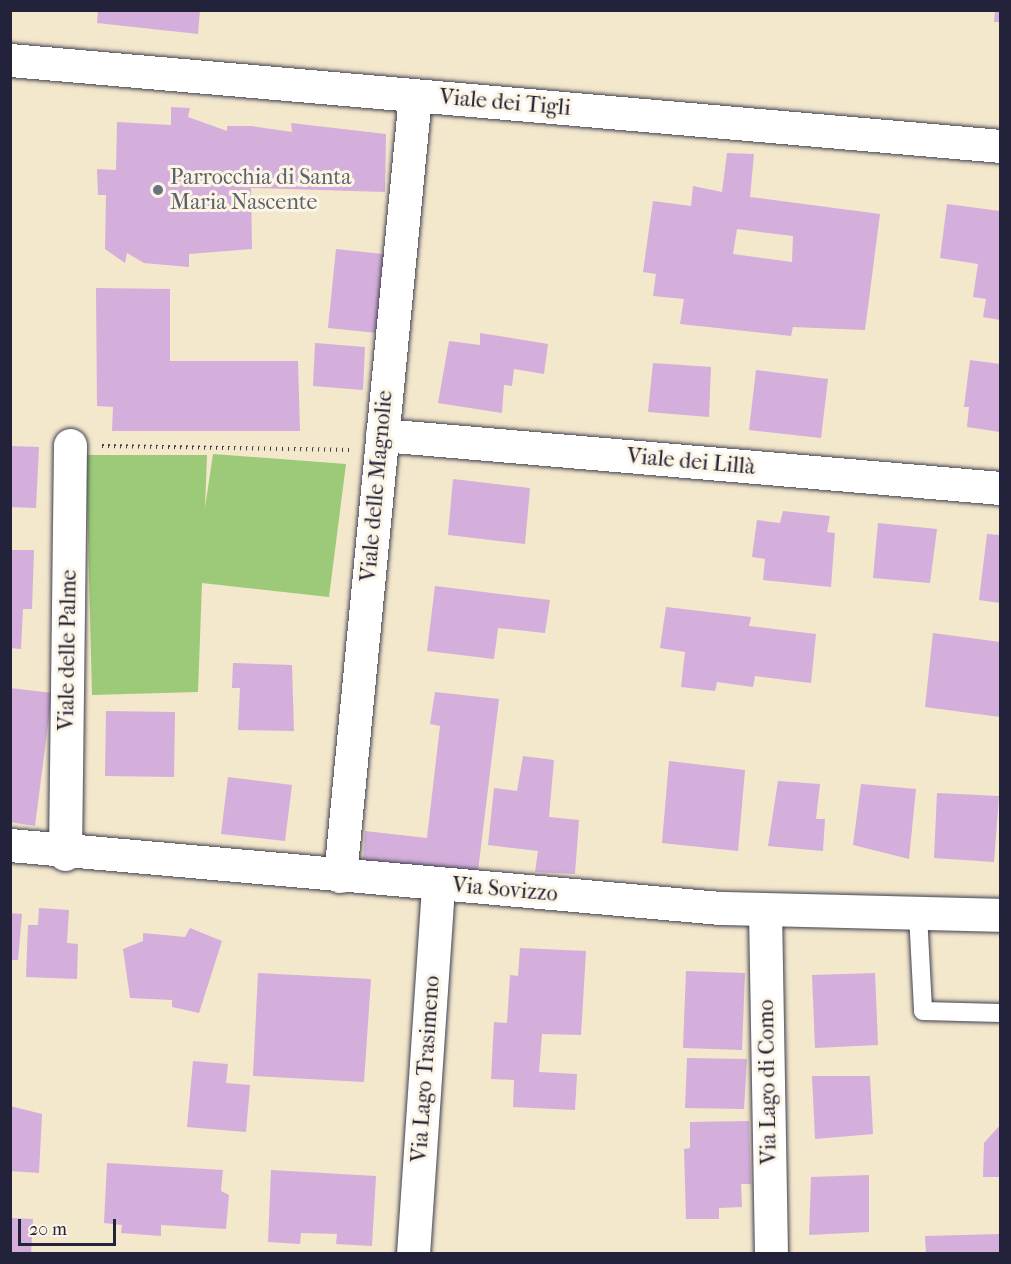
<!DOCTYPE html>
<meta charset="utf-8">
<style>
body{margin:0}
#map{position:relative;width:1011px;height:1264px;overflow:hidden;background:#f3e7cc;font-family:"IM FELL French Canon",serif}
div>[style]{position:absolute}
[style*='--x']{left:calc(var(--x)*1px);top:calc(var(--y)*1px);width:calc(var(--w)*1px);rotate:calc(var(--a)*1deg)}
.green>*{inset:0;background:#9cca78}
.building>*{inset:0;background:#d4afdb}
.path>*{height:4px;margin-top:-2px;transform-origin:0;background:repeating-linear-gradient(90deg,#414051 0 1.5px,transparent 0 6px)}
.roads{filter:drop-shadow(0 0 2px #414051) drop-shadow(0 0 2px #414051)}
.lane>*{height:18px;margin:-9px;padding:0 9px;transform-origin:9px;border-radius:9px;background:#fff}
.street>*{height:33px;margin:-16.5px;padding:0 16.5px;transform-origin:16.5px;border-radius:16.5px;background:#fff}
.secondary>*{height:33px;margin:-16.5px;padding:0 16.5px;transform-origin:16.5px;border-radius:16.5px;background:#fff}
.dots>*{width:16px;height:16px;translate:-50% -50%;box-sizing:border-box;border:3px solid #fcf5e5;border-radius:50%}
span{translate:-50% -50%;white-space:nowrap;text-align:center;line-height:1.15;-webkit-text-stroke:6px #fcf5e5;paint-order:stroke}
.street-label{font-size:22px;color:#22223b}
.worship-label{font-size:22px;color:#5b616d}
.left{translate:0 -50%;text-align:left}
.frame{position:absolute;inset:0;border:12px solid #22223b;pointer-events:none}
.scale{position:absolute;left:18px;top:1219px;width:98px;height:27px;box-sizing:border-box;border:3px solid #22223b;border-top:0;padding-left:8px;font-size:18px;line-height:21px;white-space:nowrap;color:#22223b;-webkit-text-stroke:4px #fcf5e5;paint-order:stroke}
</style>
<div id="map">
<div class="green">
<div style="clip-path:polygon(213px 454px,346px 464px,329px 597px,202px 583px,198px 692px,92px 695px,86px 455px,207px 455px,205px 508px)"></div>
</div>
<div class="building">
<div style="clip-path:polygon(98px 10px,200px 10px,198px 34px,97px 23px)"></div>
<div style="clip-path:polygon(995px 10px,1000px 10px,1000px 22px,994px 22px)"></div>
<div style="clip-path:polygon(171px 107px,190px 108px,188px 117px,227px 131px,227px 126px,251px 126px,292px 132px,291px 123px,386px 134px,385px 192px,251px 188px,252px 249px,189px 254px,189px 267px,144px 263px,127px 253px,125px 263px,105px 249px,106px 195px,98px 195px,97px 169px,116px 170px,117px 122px,171px 125px)"></div>
<div style="clip-path:polygon(evenodd,727px 153px,754px 154px,750px 197px,880px 214px,865px 330px,793px 327px,791px 336px,680px 324px,684px 299px,653px 296px,656px 274px,643px 272px,653px 201px,691px 206px,693px 186px,722px 192px,727px 153px,737px 229px,793px 236px,792px 262px,733px 254px,737px 229px)"></div>
<div style="clip-path:polygon(947px 204px,1000px 211px,1000px 320px,983px 317px,986px 299px,973px 297px,978px 264px,940px 258px)"></div>
<div style="clip-path:polygon(336px 249px,392px 255px,387px 334px,328px 328px)"></div>
<div style="clip-path:polygon(96px 288px,170px 289px,170px 361px,298px 361px,300px 431px,112px 431px,113px 407px,97px 406px)"></div>
<div style="clip-path:polygon(480px 333px,548px 344px,544px 374px,514px 369px,512px 386px,504px 385px,502px 413px,438px 403px,449px 341px,480px 345px)"></div>
<div style="clip-path:polygon(315px 343px,365px 347px,363px 390px,313px 386px)"></div>
<div style="clip-path:polygon(970px 360px,1000px 364px,1000px 432px,967px 427px,969px 407px,964px 407px)"></div>
<div style="clip-path:polygon(653px 363px,711px 367px,709px 417px,648px 412px)"></div>
<div style="clip-path:polygon(756px 370px,828px 379px,821px 438px,749px 430px)"></div>
<div style="clip-path:polygon(10px 446px,39px 447px,36px 508px,10px 507px)"></div>
<div style="clip-path:polygon(453px 479px,530px 488px,525px 544px,448px 535px)"></div>
<div style="clip-path:polygon(783px 511px,830px 516px,827px 532px,835px 533px,831px 587px,763px 580px,765px 559px,752px 557px,757px 520px,780px 523px)"></div>
<div style="clip-path:polygon(878px 523px,937px 529px,930px 583px,873px 578px)"></div>
<div style="clip-path:polygon(987px 534px,1000px 535px,1000px 603px,979px 600px)"></div>
<div style="clip-path:polygon(10px 550px,34px 550px,32px 609px,23px 609px,21px 649px,10px 648px)"></div>
<div style="clip-path:polygon(435px 586px,550px 600px,545px 633px,498px 628px,494px 659px,427px 651px)"></div>
<div style="clip-path:polygon(666px 607px,751px 617px,749px 626px,816px 634px,811px 683px,755px 676px,753px 687px,717px 682px,715px 691px,681px 687px,685px 652px,660px 648px)"></div>
<div style="clip-path:polygon(933px 633px,1000px 642px,1000px 717px,925px 707px)"></div>
<div style="clip-path:polygon(233px 663px,292px 665px,294px 731px,238px 730px,240px 688px,232px 688px)"></div>
<div style="clip-path:polygon(10px 688px,52px 693px,35px 826px,10px 822px)"></div>
<div style="clip-path:polygon(435px 692px,499px 699px,478px 871px,363px 863px,365px 831px,427px 838px,440px 726px,430px 724px)"></div>
<div style="clip-path:polygon(106px 711px,175px 712px,174px 777px,105px 776px)"></div>
<div style="clip-path:polygon(523px 756px,554px 760px,549px 817px,579px 820px,575px 874px,535px 872px,538px 851px,488px 845px,494px 788px,517px 791px)"></div>
<div style="clip-path:polygon(669px 761px,745px 770px,738px 851px,662px 843px)"></div>
<div style="clip-path:polygon(228px 777px,292px 785px,285px 841px,221px 834px)"></div>
<div style="clip-path:polygon(778px 781px,820px 784px,816px 819px,825px 819px,823px 851px,768px 846px)"></div>
<div style="clip-path:polygon(861px 784px,916px 789px,909px 859px,853px 845px)"></div>
<div style="clip-path:polygon(937px 793px,999px 796px,994px 862px,934px 858px)"></div>
<div style="clip-path:polygon(39px 908px,69px 910px,67px 943px,78px 944px,77px 979px,26px 977px,28px 925px,38px 925px)"></div>
<div style="clip-path:polygon(10px 913px,22px 914px,18px 960px,10px 960px)"></div>
<div style="clip-path:polygon(190px 928px,222px 941px,199px 1013px,172px 1007px,172px 1000px,130px 998px,123px 949px,143px 941px,143px 933px,185px 937px)"></div>
<div style="clip-path:polygon(520px 948px,586px 951px,581px 1035px,542px 1034px,539px 1072px,577px 1074px,575px 1110px,513px 1107px,514px 1080px,491px 1079px,494px 1022px,507px 1023px,510px 975px,518px 976px)"></div>
<div style="clip-path:polygon(686px 971px,745px 973px,742px 1050px,683px 1048px)"></div>
<div style="clip-path:polygon(258px 973px,371px 979px,364px 1082px,253px 1076px)"></div>
<div style="clip-path:polygon(875px 973px,878px 1045px,815px 1048px,812px 975px)"></div>
<div style="clip-path:polygon(687px 1058px,747px 1059px,744px 1109px,685px 1108px)"></div>
<div style="clip-path:polygon(193px 1061px,228px 1064px,226px 1083px,250px 1085px,246px 1132px,187px 1127px)"></div>
<div style="clip-path:polygon(812px 1076px,870px 1076px,873px 1134px,815px 1139px)"></div>
<div style="clip-path:polygon(10px 1106px,42px 1114px,39px 1173px,10px 1171px)"></div>
<div style="clip-path:polygon(749px 1121px,751px 1184px,741px 1184px,742px 1207px,719px 1208px,719px 1219px,686px 1219px,684px 1149px,690px 1148px,690px 1122px)"></div>
<div style="clip-path:polygon(1000px 1125px,1000px 1177px,983px 1177px,984px 1143px)"></div>
<div style="clip-path:polygon(107px 1163px,223px 1170px,221px 1191px,229px 1195px,226px 1229px,161px 1225px,161px 1236px,121px 1233px,122px 1225px,104px 1223px)"></div>
<div style="clip-path:polygon(271px 1170px,376px 1176px,372px 1246px,336px 1244px,337px 1234px,301px 1233px,300px 1244px,268px 1242px)"></div>
<div style="clip-path:polygon(869px 1175px,869px 1232px,809px 1235px,811px 1177px)"></div>
<div style="clip-path:polygon(10px 1218px,33px 1219px,31px 1254px,10px 1254px)"></div>
<div style="clip-path:polygon(1000px 1234px,1000px 1254px,926px 1254px,925px 1236px)"></div>
</div>
<div class="path">
<div style="--x:102;--y:446;--w:248;--a:0.9"></div>
</div>
<div class="roads">
<div class="lane">
<div style="--x:918;--y:914;--w:97;--a:87"></div>
<div style="--x:923;--y:1011;--w:77;--a:1.5"></div>
</div>
<div class="street">
<div style="--x:10;--y:60;--w:994;--a:4.96"></div>
<div style="--x:382;--y:435;--w:620;--a:4.9"></div>
<div style="--x:65;--y:854;--w:409;--a:-89.3"></div>
<div style="--x:340;--y:876;--w:784;--a:-84.51"></div>
<div style="--x:765;--y:910;--w:344;--a:89"></div>
<div style="--x:413;--y:1254;--w:371;--a:-86.1"></div>
</div>
<div class="secondary">
<div style="--x:10;--y:845;--w:713;--a:5.07"></div>
<div style="--x:720;--y:908;--w:280;--a:1.4"></div>
</div>
</div>
<div class="dots">
<div style="left:158px;top:190px;background:#6b7280"></div>
</div>
<div class="street-label">
<span style="left:505px;top:103px;rotate:5deg">Viale dei Tigli</span>
<span style="left:691px;top:462px;rotate:5deg">Viale dei Lillà</span>
<span style="left:377px;top:486px;rotate:-85deg">Viale delle Magnolie</span>
<span style="left:68px;top:650px;rotate:-89deg">Viale delle Palme</span>
<span style="left:505px;top:890px;rotate:5deg">Via Sovizzo</span>
<span style="left:426px;top:1069px;rotate:-86deg">Via Lago Trasimeno</span>
<span style="left:768px;top:1082px;rotate:-91deg">Via Lago di Como</span>
</div>
<div class="worship-label">
<span class="left" style="left:170px;top:190px">Parrocchia di Santa<br>Maria Nascente</span>
</div>
<div class="frame"></div>
<div class="scale">20 m</div>
</div>
